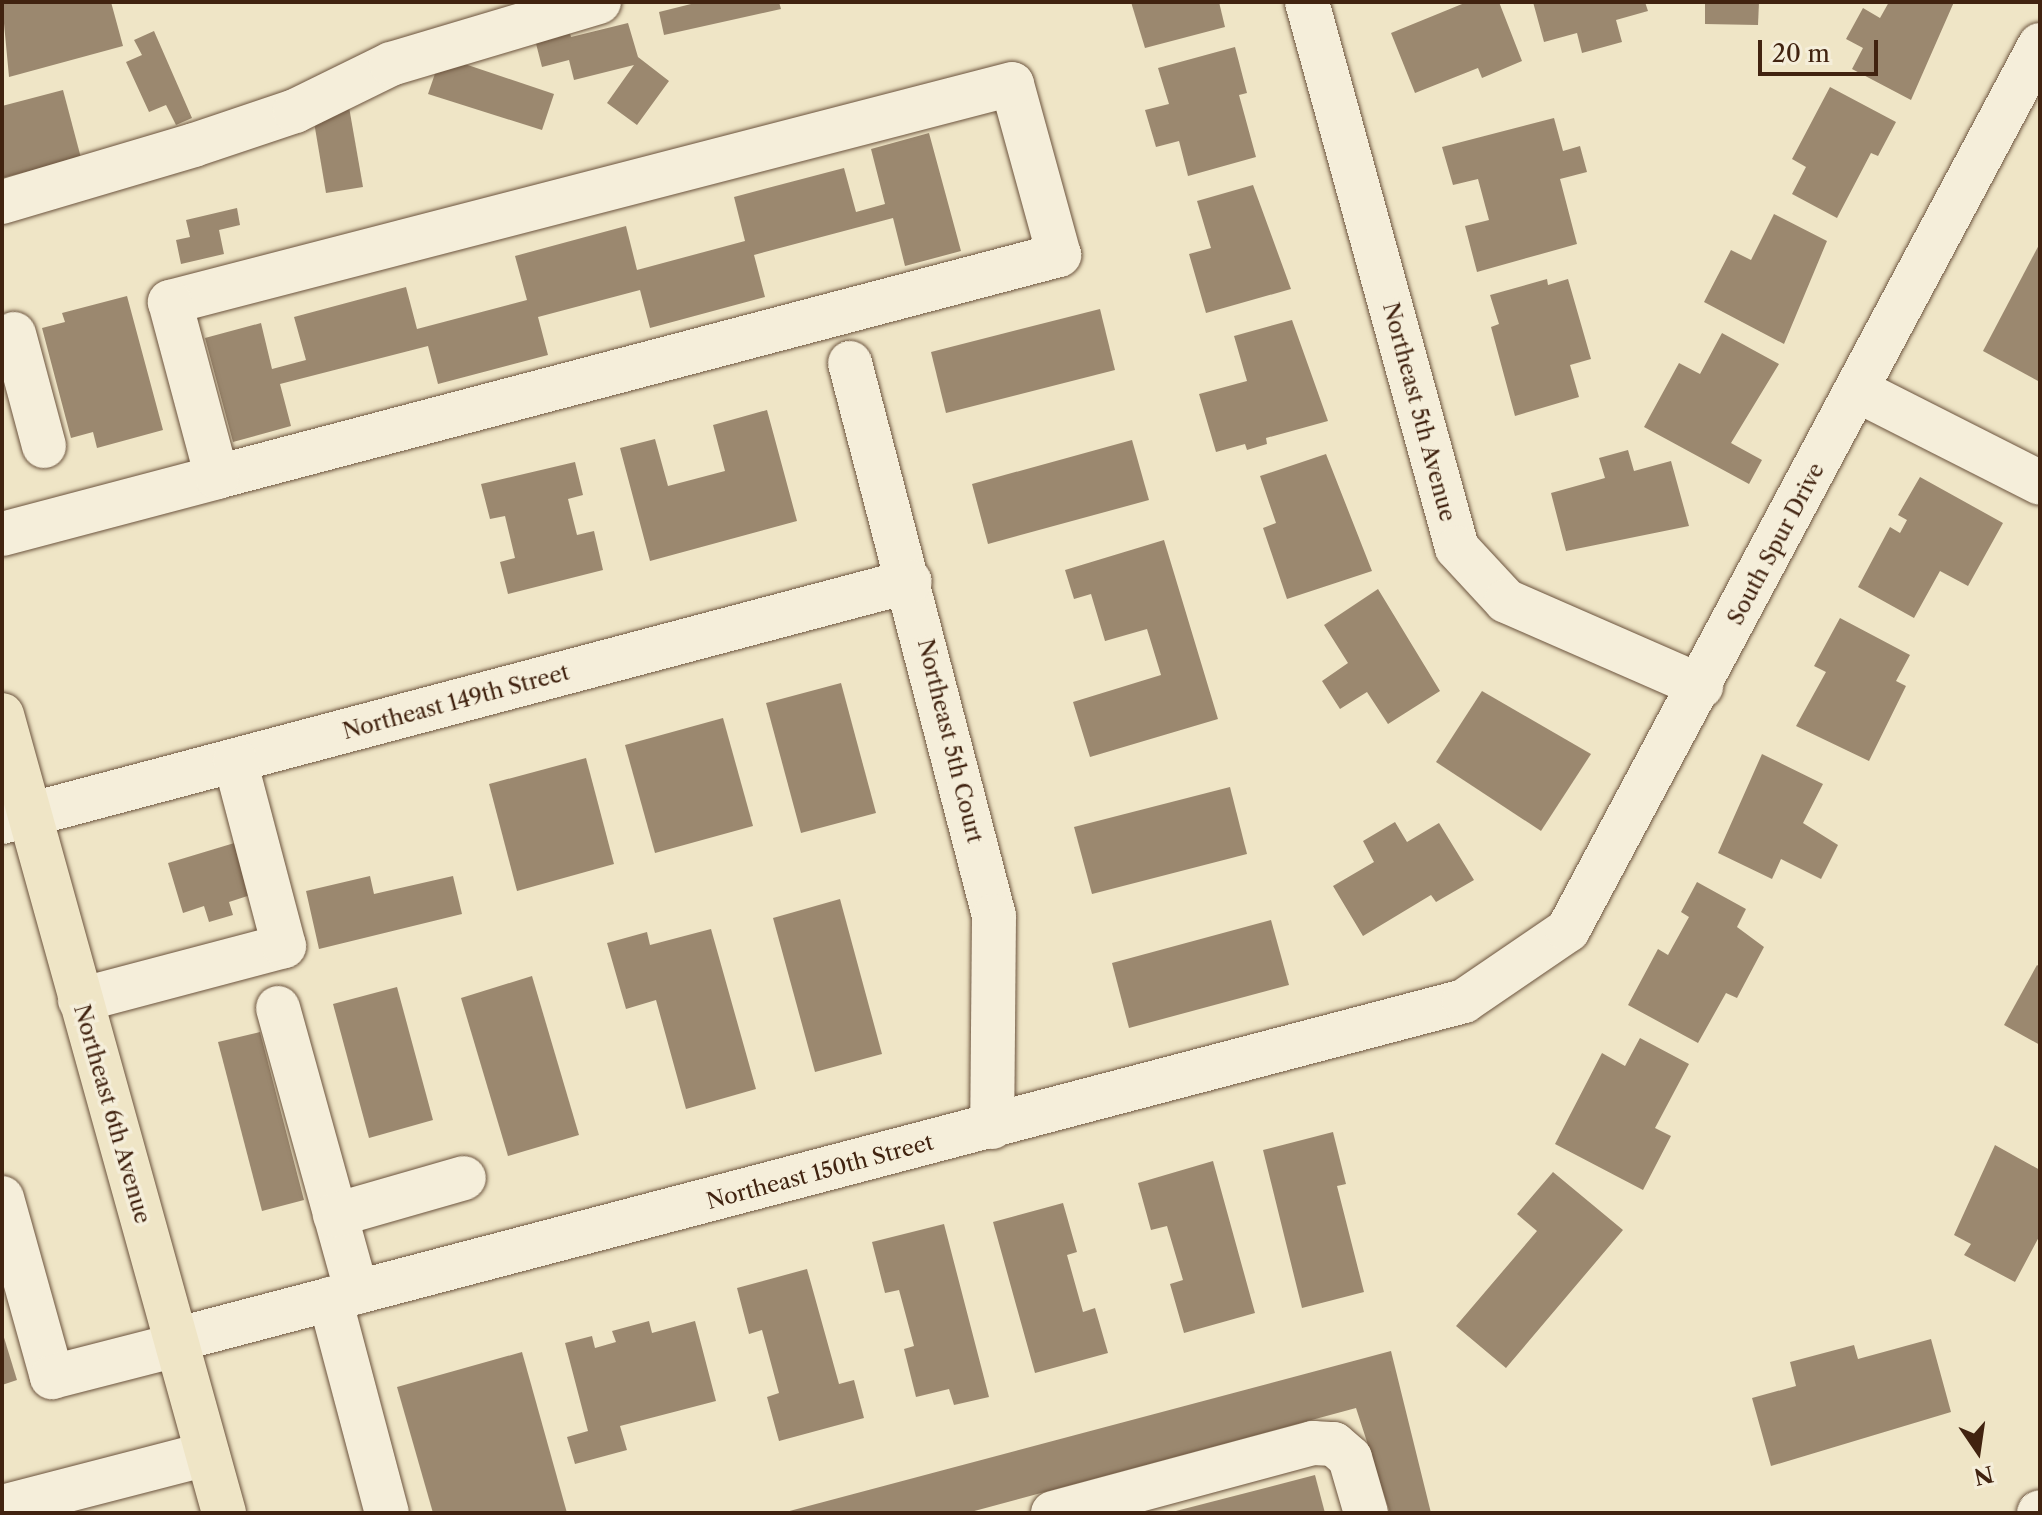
<!DOCTYPE html>
<style>
body{margin:0}
#map{position:relative;width:2042px;height:1515px;overflow:hidden;background:#efe5c6;font-family:"Libre Caslon Text",serif}
div>[style]{position:absolute}
[style*='--x']{left:calc(var(--x)*1px);top:calc(var(--y)*1px);width:calc(var(--w)*1px);rotate:calc(var(--a)*1deg)}
.building>*{inset:0;background:#9b886f}
.roads{filter:drop-shadow(0 0 2px #6c543e) drop-shadow(0 0 2px #6c543e)}
.minor>*{height:44px;margin:-22px;padding:0 22px;transform-origin:22px;border-radius:22px;background:#f5eeda}
.major>*{height:44px;margin:-22px;padding:0 22px;transform-origin:22px;border-radius:22px;background:#efe5c6}
span{translate:-50% -50%;white-space:nowrap;text-align:center;line-height:1.15;-webkit-text-stroke:7px #f5eeda;paint-order:stroke}
.street-label{font-size:22px;color:#412310}
.frame{position:absolute;inset:0;border:4px solid #412310;pointer-events:none}
.north{position:absolute;left:1938px;top:1411px;width:80px;height:80px;-webkit-text-stroke:6px #f5eeda;paint-order:stroke;rotate:167deg;font-size:22px;font-weight:700;line-height:32px;text-align:center;color:#412310}
.north::after{content:'';display:block;margin:auto;width:28px;height:36px;background:#412310;clip-path:polygon(50% 0,100% 100%,50% 72%,0 100%)}
.scale{position:absolute;left:1758px;top:40px;width:120px;height:36px;box-sizing:border-box;border:4px solid #412310;border-top:0;padding-left:10px;font-size:24px;line-height:28px;white-space:nowrap;color:#412310;-webkit-text-stroke:6px #f5eeda;paint-order:stroke}
</style>
<div id="map">
<div class="building">
<div style="clip-path:polygon(2px 2px,111px 2px,123px 46px,9px 77px)"></div>
<div style="clip-path:polygon(779px 2px,781px 9px,664px 35px,659px 12px,699px 2px)"></div>
<div style="clip-path:polygon(1131px 2px,1219px 2px,1225px 27px,1145px 48px)"></div>
<div style="clip-path:polygon(1467px 2px,1499px 2px,1522px 61px,1482px 78px,1478px 68px,1415px 93px,1391px 33px)"></div>
<div style="clip-path:polygon(1533px 2px,1645px 2px,1648px 11px,1616px 20px,1622px 42px,1582px 53px,1577px 33px,1544px 42px)"></div>
<div style="clip-path:polygon(1705px 2px,1759px 2px,1758px 25px,1705px 24px)"></div>
<div style="clip-path:polygon(1889px 2px,1954px 2px,1911px 100px,1852px 69px,1863px 48px,1846px 39px,1863px 8px,1880px 18px)"></div>
<div style="clip-path:polygon(566px 18px,571px 37px,628px 23px,638px 57px,669px 81px,637px 125px,607px 103px,634px 65px,574px 80px,569px 60px,542px 67px,532px 28px)"></div>
<div style="clip-path:polygon(154px 31px,192px 118px,176px 125px,166px 105px,149px 112px,126px 62px,142px 55px,134px 40px)"></div>
<div style="clip-path:polygon(1235px 47px,1247px 93px,1239px 95px,1256px 157px,1188px 176px,1179px 141px,1156px 147px,1145px 110px,1169px 104px,1158px 68px)"></div>
<div style="clip-path:polygon(441px 56px,554px 94px,542px 130px,428px 94px)"></div>
<div style="clip-path:polygon(1830px 87px,1896px 122px,1878px 156px,1871px 153px,1837px 218px,1792px 194px,1806px 167px,1792px 159px)"></div>
<div style="clip-path:polygon(63px 90px,81px 158px,2px 178px,2px 106px)"></div>
<div style="clip-path:polygon(349px 107px,363px 187px,326px 193px,314px 122px)"></div>
<div style="clip-path:polygon(1554px 118px,1563px 151px,1580px 146px,1587px 172px,1560px 179px,1577px 244px,1477px 272px,1465px 226px,1489px 220px,1478px 179px,1453px 185px,1442px 147px)"></div>
<div style="clip-path:polygon(929px 133px,961px 251px,905px 266px,893px 218px,754px 255px,765px 297px,650px 328px,640px 290px,538px 317px,548px 355px,438px 384px,428px 346px,280px 384px,291px 426px,233px 442px,205px 338px,261px 323px,272px 369px,306px 360px,294px 317px,406px 287px,417px 329px,527px 300px,515px 256px,626px 226px,637px 270px,745px 241px,734px 197px,844px 168px,856px 212px,885px 204px,871px 149px)"></div>
<div style="clip-path:polygon(1253px 185px,1291px 289px,1206px 313px,1189px 254px,1211px 248px,1197px 201px)"></div>
<div style="clip-path:polygon(237px 208px,240px 225px,219px 230px,224px 254px,181px 264px,176px 240px,190px 237px,186px 220px)"></div>
<div style="clip-path:polygon(1774px 214px,1827px 241px,1784px 344px,1704px 302px,1731px 250px,1751px 260px)"></div>
<div style="clip-path:polygon(2040px 243px,2040px 382px,1983px 351px)"></div>
<div style="clip-path:polygon(1547px 279px,1548px 285px,1568px 279px,1591px 359px,1570px 365px,1579px 397px,1515px 416px,1491px 327px,1499px 324px,1490px 295px)"></div>
<div style="clip-path:polygon(127px 296px,163px 430px,97px 448px,93px 432px,71px 438px,42px 328px,65px 322px,62px 313px)"></div>
<div style="clip-path:polygon(1100px 309px,1115px 370px,946px 413px,931px 352px)"></div>
<div style="clip-path:polygon(1292px 320px,1328px 421px,1266px 438px,1267px 444px,1247px 450px,1245px 444px,1216px 452px,1199px 394px,1247px 381px,1234px 336px)"></div>
<div style="clip-path:polygon(1722px 333px,1779px 364px,1731px 443px,1762px 460px,1749px 484px,1644px 427px,1679px 363px,1700px 374px)"></div>
<div style="clip-path:polygon(767px 410px,797px 521px,650px 561px,620px 448px,655px 439px,668px 486px,725px 471px,713px 425px)"></div>
<div style="clip-path:polygon(1132px 440px,1149px 500px,988px 544px,972px 484px)"></div>
<div style="clip-path:polygon(1628px 450px,1634px 471px,1671px 461px,1689px 526px,1566px 551px,1551px 493px,1605px 478px,1599px 458px)"></div>
<div style="clip-path:polygon(1326px 454px,1372px 571px,1287px 599px,1263px 528px,1276px 523px,1260px 476px)"></div>
<div style="clip-path:polygon(575px 462px,583px 495px,568px 499px,577px 535px,594px 531px,603px 570px,508px 594px,500px 562px,515px 558px,505px 516px,490px 519px,481px 484px)"></div>
<div style="clip-path:polygon(1920px 477px,2003px 523px,1968px 586px,1940px 571px,1914px 618px,1858px 587px,1890px 527px,1900px 533px,1907px 520px,1898px 515px)"></div>
<div style="clip-path:polygon(1164px 540px,1218px 719px,1090px 757px,1073px 702px,1161px 675px,1147px 629px,1105px 641px,1091px 594px,1074px 599px,1065px 570px)"></div>
<div style="clip-path:polygon(1378px 589px,1440px 691px,1388px 724px,1367px 692px,1340px 709px,1322px 681px,1348px 663px,1324px 625px)"></div>
<div style="clip-path:polygon(1840px 618px,1910px 655px,1896px 681px,1906px 686px,1869px 761px,1796px 726px,1826px 672px,1814px 666px)"></div>
<div style="clip-path:polygon(841px 683px,876px 813px,801px 833px,766px 703px)"></div>
<div style="clip-path:polygon(1482px 691px,1591px 754px,1541px 831px,1436px 762px)"></div>
<div style="clip-path:polygon(723px 718px,753px 826px,655px 853px,625px 745px)"></div>
<div style="clip-path:polygon(1762px 754px,1823px 784px,1803px 823px,1838px 845px,1821px 879px,1781px 859px,1772px 879px,1718px 853px)"></div>
<div style="clip-path:polygon(586px 758px,614px 864px,517px 891px,489px 784px)"></div>
<div style="clip-path:polygon(1230px 787px,1247px 854px,1092px 894px,1074px 827px)"></div>
<div style="clip-path:polygon(1395px 822px,1407px 842px,1439px 823px,1474px 880px,1436px 902px,1431px 895px,1363px 936px,1333px 886px,1374px 862px,1363px 841px)"></div>
<div style="clip-path:polygon(241px 841px,257px 893px,229px 902px,233px 915px,209px 922px,204px 906px,183px 913px,168px 863px)"></div>
<div style="clip-path:polygon(370px 876px,374px 894px,453px 876px,462px 914px,319px 949px,306px 891px)"></div>
<div style="clip-path:polygon(1697px 882px,1746px 909px,1737px 927px,1764px 947px,1737px 998px,1726px 993px,1698px 1043px,1628px 1005px,1658px 949px,1668px 955px,1689px 917px,1681px 912px)"></div>
<div style="clip-path:polygon(840px 899px,882px 1054px,815px 1072px,773px 918px)"></div>
<div style="clip-path:polygon(1271px 920px,1289px 985px,1129px 1028px,1112px 963px)"></div>
<div style="clip-path:polygon(711px 929px,756px 1089px,686px 1109px,656px 1000px,626px 1009px,607px 943px,647px 932px,650px 945px)"></div>
<div style="clip-path:polygon(2037px 965px,2040px 967px,2040px 1045px,2004px 1025px)"></div>
<div style="clip-path:polygon(532px 976px,579px 1135px,508px 1156px,461px 998px)"></div>
<div style="clip-path:polygon(397px 987px,433px 1120px,369px 1138px,333px 1004px)"></div>
<div style="clip-path:polygon(260px 1032px,304px 1200px,262px 1211px,218px 1042px)"></div>
<div style="clip-path:polygon(1640px 1038px,1689px 1064px,1655px 1128px,1671px 1136px,1643px 1190px,1555px 1144px,1602px 1053px,1625px 1066px)"></div>
<div style="clip-path:polygon(1333px 1132px,1346px 1184px,1337px 1186px,1364px 1292px,1302px 1308px,1263px 1150px)"></div>
<div style="clip-path:polygon(1995px 1145px,2040px 1170px,2040px 1235px,2015px 1282px,1964px 1255px,1971px 1244px,1954px 1235px)"></div>
<div style="clip-path:polygon(1213px 1161px,1255px 1313px,1184px 1333px,1170px 1284px,1183px 1280px,1167px 1226px,1151px 1230px,1138px 1183px)"></div>
<div style="clip-path:polygon(1553px 1172px,1623px 1230px,1506px 1368px,1456px 1326px,1537px 1231px,1517px 1214px)"></div>
<div style="clip-path:polygon(1063px 1203px,1077px 1252px,1067px 1255px,1083px 1312px,1095px 1308px,1108px 1353px,1035px 1373px,993px 1222px)"></div>
<div style="clip-path:polygon(944px 1224px,989px 1397px,954px 1405px,949px 1389px,916px 1397px,904px 1349px,914px 1346px,899px 1290px,885px 1293px,872px 1242px)"></div>
<div style="clip-path:polygon(807px 1269px,839px 1384px,854px 1380px,864px 1418px,779px 1441px,767px 1397px,779px 1393px,762px 1330px,749px 1334px,737px 1288px)"></div>
<div style="clip-path:polygon(649px 1321px,652px 1333px,695px 1321px,716px 1401px,620px 1426px,627px 1450px,575px 1464px,567px 1437px,588px 1431px,565px 1343px,592px 1336px,595px 1348px,616px 1342px,612px 1331px)"></div>
<div style="clip-path:polygon(2px 1331px,17px 1380px,2px 1385px)"></div>
<div style="clip-path:polygon(1931px 1339px,1951px 1412px,1771px 1466px,1752px 1398px,1796px 1386px,1790px 1362px,1854px 1345px,1858px 1359px)"></div>
<div style="clip-path:polygon(1391px 1351px,1431px 1513px,1390px 1513px,1356px 1408px,967px 1513px,782px 1513px)"></div>
<div style="clip-path:polygon(522px 1352px,567px 1513px,433px 1513px,397px 1387px)"></div>
<div style="clip-path:polygon(1315px 1475px,1325px 1513px,1173px 1513px,1172px 1512px)"></div>
</div>
<div class="roads">
<div class="minor">
<div style="--x:1307;--y:2;--w:566;--a:74.64"></div>
<div style="--x:1457;--y:548;--w:72;--a:47.2"></div>
<div style="--x:1506;--y:601;--w:213;--a:23.6"></div>
<div style="--x:2;--y:202;--w:200;--a:-16.5"></div>
<div style="--x:194;--y:145;--w:107;--a:-18.6"></div>
<div style="--x:295;--y:111;--w:107;--a:-26.1"></div>
<div style="--x:391;--y:64;--w:217;--a:-16.6"></div>
<div style="--x:14;--y:334;--w:116;--a:75"></div>
<div style="--x:850;--y:363;--w:571;--a:75.4"></div>
<div style="--x:994;--y:916;--w:211;--a:90.5"></div>
<div style="--x:1857;--y:390;--w:205;--a:26.9"></div>
<div style="--x:2;--y:534;--w:222;--a:-14.8"></div>
<div style="--x:217;--y:477;--w:871;--a:-14.77"></div>
<div style="--x:1059;--y:255;--w:177;--a:-105.4"></div>
<div style="--x:1012;--y:84;--w:870;--a:165.48"></div>
<div style="--x:170;--y:302;--w:181;--a:75"></div>
<div style="--x:2;--y:822;--w:939;--a:-14.86"></div>
<div style="--x:80;--y:1000;--w:211;--a:-14.8"></div>
<div style="--x:284;--y:946;--w:192;--a:-104.8"></div>
<div style="--x:278;--y:1008;--w:295;--a:74.5"></div>
<div style="--x:2;--y:1198;--w:186;--a:74.4"></div>
<div style="--x:52;--y:1377;--w:129;--a:-14.4"></div>
<div style="--x:335;--y:1215;--w:134;--a:-16"></div>
<div style="--x:330;--y:1299;--w:221;--a:75.1"></div>
<div style="--x:175;--y:1340;--w:1333;--a:-14.73"></div>
<div style="--x:1464;--y:1001;--w:126;--a:-34.3"></div>
<div style="--x:1568;--y:930;--w:1003;--a:-61.93"></div>
<div style="--x:2;--y:1507;--w:212;--a:-14.5"></div>
<div style="--x:1053;--y:1513;--w:269;--a:-15.1"></div>
<div style="--x:1313;--y:1443;--w:21;--a:3"></div>
<div style="--x:1334;--y:1444;--w:21;--a:41"></div>
<div style="--x:1350;--y:1458;--w:57;--a:73.8"></div>
<div style="--x:2039;--y:1513;--w:1;--a:-45"></div>
</div>
<div class="major">
<div style="--x:2;--y:715;--w:828;--a:74.45"></div>
</div>
</div>
<div class="street-label">
<span style="left:1419px;top:412px;rotate:75deg">Northeast 5th Avenue</span>
<span style="left:1776px;top:544px;rotate:-62deg">South Spur Drive</span>
<span style="left:456px;top:702px;rotate:-15deg">Northeast 149th Street</span>
<span style="left:950px;top:741px;rotate:76deg">Northeast 5th Court</span>
<span style="left:112px;top:1114px;rotate:74deg">Northeast 6th Avenue</span>
<span style="left:820px;top:1172px;rotate:-15deg">Northeast 150th Street</span>
</div>
<div class="frame"></div>
<div class="north">N</div>
<div class="scale">20 m</div>
</div>
